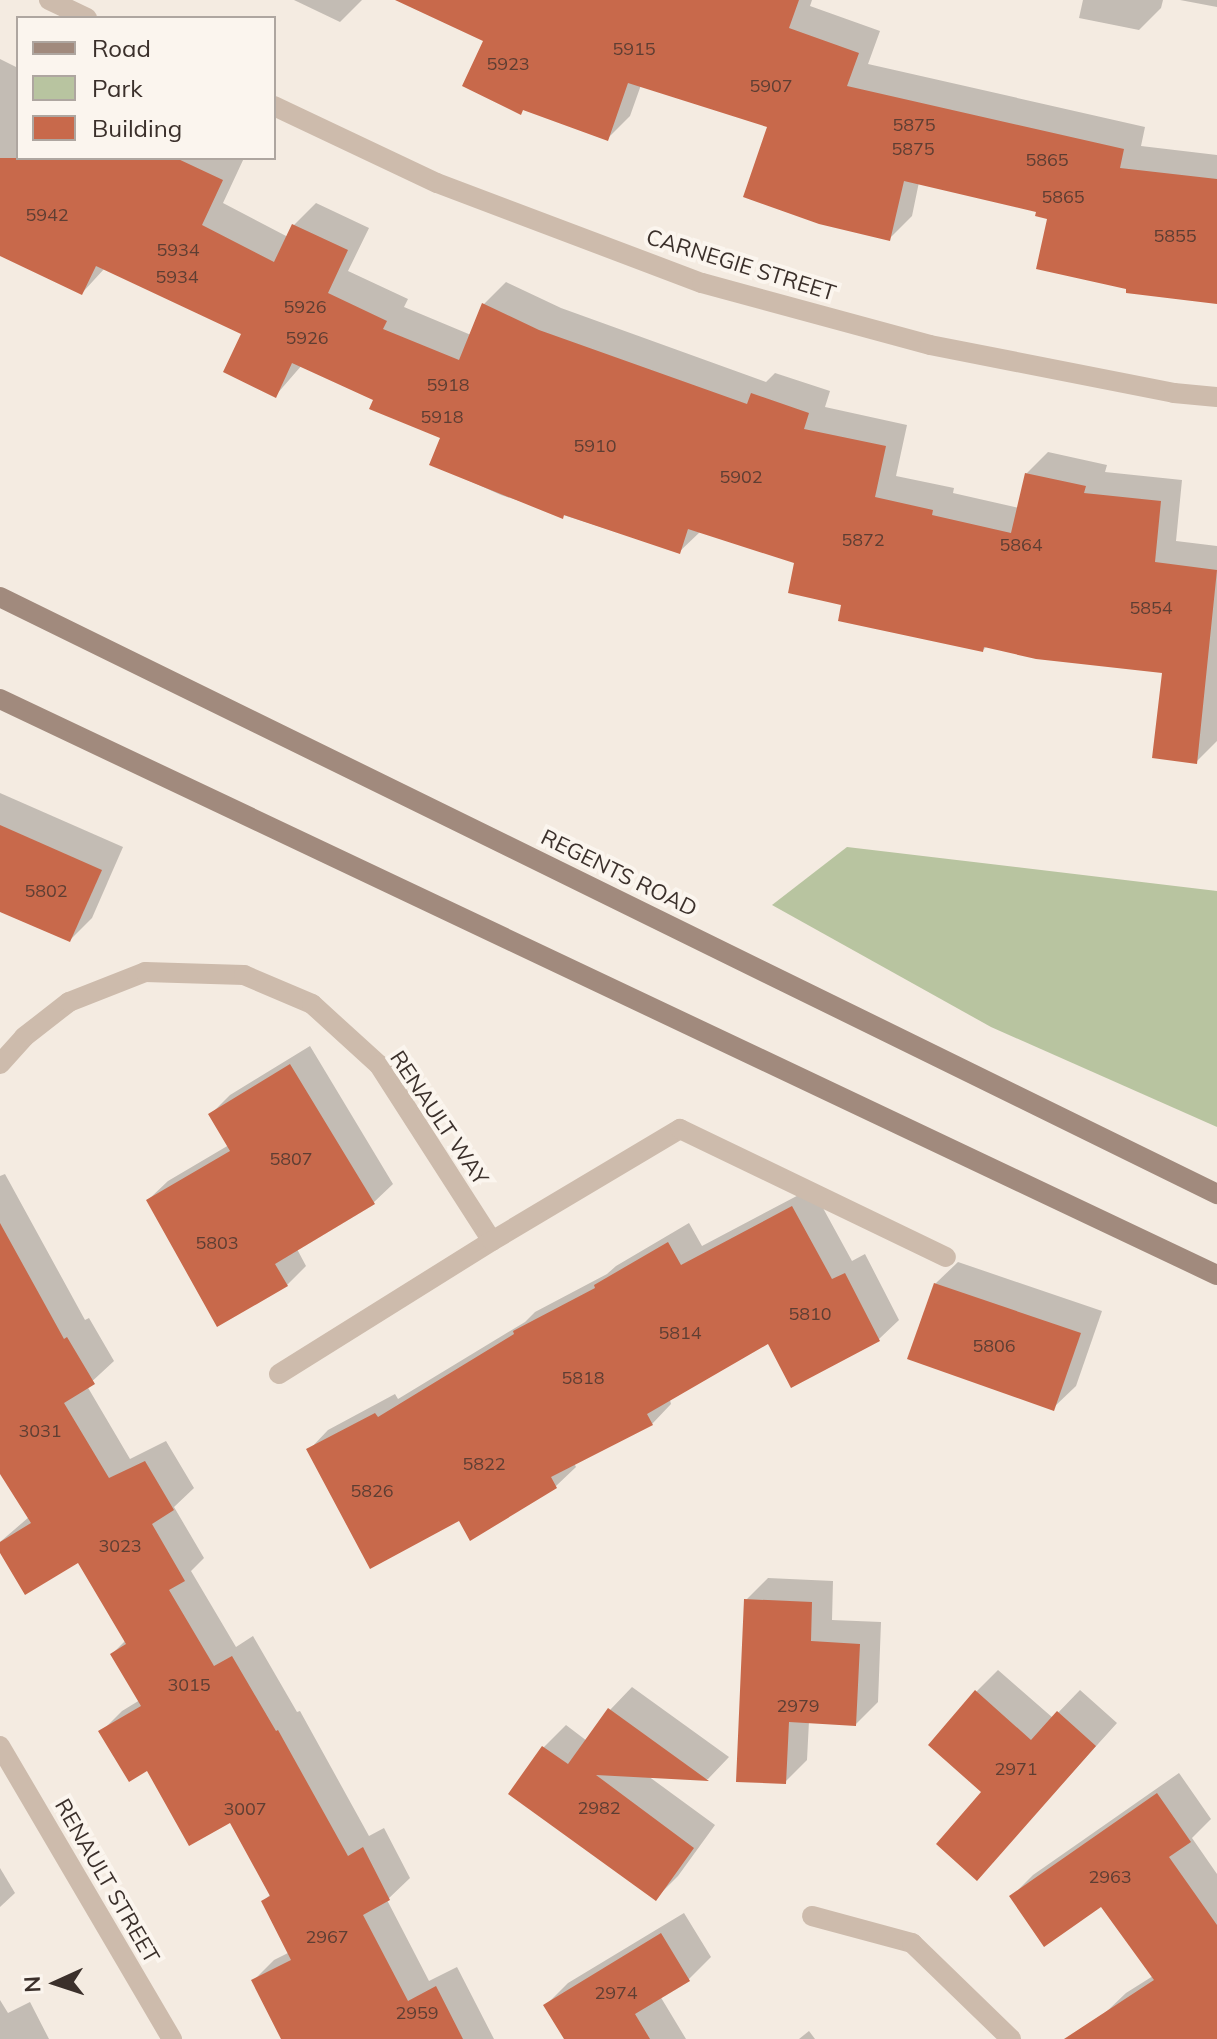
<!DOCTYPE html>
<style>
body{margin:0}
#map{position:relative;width:1217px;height:2039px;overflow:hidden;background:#f4ebe1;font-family:Mulish,sans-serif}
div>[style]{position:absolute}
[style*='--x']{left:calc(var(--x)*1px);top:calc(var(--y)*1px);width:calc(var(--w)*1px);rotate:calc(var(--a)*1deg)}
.green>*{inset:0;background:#b8c4a0}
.shadow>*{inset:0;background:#0003}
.building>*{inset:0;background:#c8694b}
.minor>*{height:20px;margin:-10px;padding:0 10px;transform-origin:10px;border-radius:10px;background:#cdbbac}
.secondary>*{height:20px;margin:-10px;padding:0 10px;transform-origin:10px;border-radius:10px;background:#a18a7d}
span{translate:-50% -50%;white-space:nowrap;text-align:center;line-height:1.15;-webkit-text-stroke:8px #fbf5ee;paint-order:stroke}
.number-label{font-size:18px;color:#5e3e33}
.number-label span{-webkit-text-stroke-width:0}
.street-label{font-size:22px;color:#3b302b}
.legend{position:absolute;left:16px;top:16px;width:260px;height:144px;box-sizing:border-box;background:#fbf5ee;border:2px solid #aea6a0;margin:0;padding:10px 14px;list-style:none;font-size:24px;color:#3b302b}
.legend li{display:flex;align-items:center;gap:16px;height:40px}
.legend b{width:40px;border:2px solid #aea6a0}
.north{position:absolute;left:16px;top:1943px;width:80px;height:80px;-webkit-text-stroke:6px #fbf5ee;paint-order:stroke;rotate:267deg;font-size:22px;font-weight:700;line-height:32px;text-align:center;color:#3b302b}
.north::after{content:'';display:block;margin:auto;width:28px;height:36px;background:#3b302b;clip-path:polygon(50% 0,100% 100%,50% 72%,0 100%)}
</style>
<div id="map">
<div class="green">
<div style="clip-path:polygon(847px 847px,1217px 891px,1217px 1127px,991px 1027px,772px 905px)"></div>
</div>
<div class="shadow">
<div style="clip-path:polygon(294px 0,362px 0,340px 22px)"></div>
<div style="clip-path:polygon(400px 0,812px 0,810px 6px,880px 31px,868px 64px,1145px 127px,1141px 146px,1217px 155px,1217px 302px,1129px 288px,1039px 211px,919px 182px,912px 216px,890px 238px,769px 126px,641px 85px,630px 116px,608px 138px,485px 40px)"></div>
<div style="clip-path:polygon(1083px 0,1163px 0,1161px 8px,1139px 30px,1079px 18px)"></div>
<div style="clip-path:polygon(1180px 0,1217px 0,1217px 7px)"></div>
<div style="clip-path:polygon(0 59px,18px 68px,18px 158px,244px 158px,223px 203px,288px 237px,294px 225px,316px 203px,369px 228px,348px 271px,408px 299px,404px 307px,471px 335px,484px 304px,506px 282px,561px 308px,766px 382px,775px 373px,830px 391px,825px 407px,907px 425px,896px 476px,954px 488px,953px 493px,1019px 508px,1026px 474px,1048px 452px,1107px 465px,1105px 472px,1182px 480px,1176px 541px,1217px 546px,1217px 741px,1196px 762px,1164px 671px,987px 646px,983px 650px,843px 603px,796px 562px,701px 531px,679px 552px,501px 495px,432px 464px,443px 437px,376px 399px,302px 365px,276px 395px,243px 333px,105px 268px,82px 293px,0 255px)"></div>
<div style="clip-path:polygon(0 793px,123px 847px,92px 918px,70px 940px,0 909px)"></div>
<div style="clip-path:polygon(310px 1046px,393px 1184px,373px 1203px,297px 1249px,306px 1266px,287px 1285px,148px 1200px,168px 1181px,229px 1145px,211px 1114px,230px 1095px)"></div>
<div style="clip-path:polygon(5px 1174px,85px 1320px,89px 1318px,114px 1361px,87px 1386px,130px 1459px,166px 1441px,194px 1488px,174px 1507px,204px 1558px,191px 1571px,236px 1647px,253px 1636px,297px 1712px,300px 1711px,369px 1836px,384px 1828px,410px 1878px,387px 1900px,429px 1981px,457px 1967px,494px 2039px,292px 2039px,253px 1981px,274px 1960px,290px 1952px,263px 1901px,271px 1894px,230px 1820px,148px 1769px,101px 1732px,122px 1711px,140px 1700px,112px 1654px,126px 1640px,78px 1560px,0 1549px,0 1542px,29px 1517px,0 1470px,0 1176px)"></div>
<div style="clip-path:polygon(812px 1188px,852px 1261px,865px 1254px,899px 1320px,879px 1339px,792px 1385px,769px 1341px,670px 1400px,671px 1404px,652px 1424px,574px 1463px,576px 1467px,556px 1486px,471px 1538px,459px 1519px,309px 1450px,328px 1430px,395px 1394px,398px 1399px,525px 1322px,535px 1312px,607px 1274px,616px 1266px,689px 1223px,702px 1246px)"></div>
<div style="clip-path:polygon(958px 1262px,1102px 1311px,1076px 1386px,1053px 1408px,935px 1284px)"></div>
<div style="clip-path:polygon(768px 1578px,833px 1581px,832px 1620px,881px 1622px,878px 1702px,856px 1724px,809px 1721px,807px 1760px,785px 1782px,746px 1600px)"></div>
<div style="clip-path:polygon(998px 1670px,1053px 1718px,1080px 1690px,1117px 1723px,977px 1878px,984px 1792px,976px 1692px)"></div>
<div style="clip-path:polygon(632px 1687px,729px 1757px,708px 1779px,648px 1776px,715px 1825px,678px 1876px,656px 1898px,511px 1793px,544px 1747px,566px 1725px,587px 1741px,610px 1710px)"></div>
<div style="clip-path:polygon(1179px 1773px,1211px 1819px,1192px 1838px,1217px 1874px,1217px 2039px,1120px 2039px,1104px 2014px,1126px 1993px,1153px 1976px,1102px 1904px,1012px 1896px,1033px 1875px)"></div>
<div style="clip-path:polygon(0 1868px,15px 1893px,0 1907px)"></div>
<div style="clip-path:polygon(684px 1913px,711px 1957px,689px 1979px,660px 1996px,686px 2039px,566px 2039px,546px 2005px,568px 1983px)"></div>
<div style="clip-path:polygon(0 2000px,8px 2013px,30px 2002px,49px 2039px,0 2039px)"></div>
<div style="clip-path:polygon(809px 2031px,815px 2039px,799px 2039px)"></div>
</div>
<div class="building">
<div style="clip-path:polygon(395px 0,799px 0,789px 28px,859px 53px,847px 86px,1124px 149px,1120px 168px,1217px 179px,1217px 304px,1126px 293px,1126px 289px,1036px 269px,1047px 219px,1035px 216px,1036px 212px,904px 181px,890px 241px,819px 224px,743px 197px,767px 127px,628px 83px,608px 141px,523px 110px,521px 115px,462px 86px,483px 41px)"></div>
<div style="clip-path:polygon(0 158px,176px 158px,223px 180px,202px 225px,274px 262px,292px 224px,348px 250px,328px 293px,387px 321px,383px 329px,459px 360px,482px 303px,539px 330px,747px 404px,751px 393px,809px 413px,804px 429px,886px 446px,875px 497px,933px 510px,932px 515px,1011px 533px,1025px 473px,1086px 486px,1084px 493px,1161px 501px,1155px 562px,1217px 570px,1197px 764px,1152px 758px,1162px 673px,1036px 659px,984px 647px,983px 652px,838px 621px,841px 605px,788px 593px,794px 563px,688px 529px,680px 554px,564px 515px,563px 519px,429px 465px,440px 438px,369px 409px,373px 400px,292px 363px,276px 398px,223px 372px,241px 334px,96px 266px,82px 295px,0 256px)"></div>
<div style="clip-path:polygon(0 825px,102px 870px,70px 942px,0 912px)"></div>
<div style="clip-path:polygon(290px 1064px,375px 1204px,275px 1264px,288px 1286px,217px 1327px,146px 1200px,230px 1151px,208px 1114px)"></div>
<div style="clip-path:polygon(792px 1206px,832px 1279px,845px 1273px,880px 1341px,791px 1388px,768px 1344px,647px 1414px,653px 1425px,551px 1477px,557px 1488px,470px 1541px,459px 1521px,370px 1569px,306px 1449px,375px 1413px,378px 1417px,514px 1334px,513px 1331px,595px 1288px,594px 1285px,668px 1242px,681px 1265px)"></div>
<div style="clip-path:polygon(0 1223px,64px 1339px,67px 1337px,95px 1384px,64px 1403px,109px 1478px,145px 1461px,174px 1510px,152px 1524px,185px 1581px,169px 1590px,214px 1666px,232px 1656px,276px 1731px,278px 1730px,348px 1856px,363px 1847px,390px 1900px,363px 1915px,408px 2001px,436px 1986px,463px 2039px,281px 2039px,251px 1980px,291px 1960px,261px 1901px,270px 1896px,230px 1823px,189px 1846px,147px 1771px,129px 1782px,98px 1731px,141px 1706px,110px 1654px,126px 1644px,78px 1563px,25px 1595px,0 1553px,0 1542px,31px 1523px,0 1474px)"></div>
<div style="clip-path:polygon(934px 1283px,1081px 1333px,1054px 1411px,907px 1359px)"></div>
<div style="clip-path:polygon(744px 1599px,812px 1602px,811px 1641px,860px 1644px,856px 1726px,789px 1722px,786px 1784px,736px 1782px)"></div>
<div style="clip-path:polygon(975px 1690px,1031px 1740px,1057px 1711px,1096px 1746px,977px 1881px,936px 1844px,981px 1792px,928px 1745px)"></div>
<div style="clip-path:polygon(608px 1708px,709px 1781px,596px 1775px,694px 1848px,656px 1901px,508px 1794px,542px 1746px,568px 1764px)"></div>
<div style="clip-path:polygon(1157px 1793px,1191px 1842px,1169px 1857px,1217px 1925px,1217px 2039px,1064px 2039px,1154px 1980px,1101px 1907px,1044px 1947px,1009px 1896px)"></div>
<div style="clip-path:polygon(661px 1933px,690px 1981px,635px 2014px,650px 2039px,564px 2039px,543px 2005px)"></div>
</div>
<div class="minor">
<div style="--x:49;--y:0;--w:42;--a:25.3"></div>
<div style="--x:274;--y:106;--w:180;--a:25.3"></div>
<div style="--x:437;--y:183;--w:283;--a:20.7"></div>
<div style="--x:702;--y:283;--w:236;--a:15.2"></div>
<div style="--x:930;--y:345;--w:249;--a:11.1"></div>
<div style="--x:1174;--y:393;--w:43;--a:5.3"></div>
<div style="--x:0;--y:1064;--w:36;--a:-48"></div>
<div style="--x:24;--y:1037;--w:57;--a:-37.9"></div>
<div style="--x:69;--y:1002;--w:82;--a:-21.5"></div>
<div style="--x:145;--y:972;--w:99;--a:1.7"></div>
<div style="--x:244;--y:975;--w:74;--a:23.1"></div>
<div style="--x:312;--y:1004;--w:91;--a:42.3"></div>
<div style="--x:379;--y:1065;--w:209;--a:57.3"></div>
<div style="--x:279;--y:1374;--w:251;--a:-32"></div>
<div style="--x:492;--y:1241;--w:219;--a:-30.8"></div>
<div style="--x:680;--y:1129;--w:295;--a:25.7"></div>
<div style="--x:0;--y:1746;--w:340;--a:59.6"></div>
<div style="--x:812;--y:1916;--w:104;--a:15.1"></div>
<div style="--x:912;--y:1943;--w:138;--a:44.1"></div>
</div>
<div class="secondary">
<div style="--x:0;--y:597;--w:1356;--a:26.13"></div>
<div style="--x:0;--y:699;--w:1346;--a:25.33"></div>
</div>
<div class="number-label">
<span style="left:634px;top:49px">5915</span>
<span style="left:508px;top:64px">5923</span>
<span style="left:771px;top:86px">5907</span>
<span style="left:914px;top:125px">5875</span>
<span style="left:913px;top:149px">5875</span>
<span style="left:1047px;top:160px">5865</span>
<span style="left:1063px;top:197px">5865</span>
<span style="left:47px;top:215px">5942</span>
<span style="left:1175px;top:236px">5855</span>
<span style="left:178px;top:250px">5934</span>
<span style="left:177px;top:277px">5934</span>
<span style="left:305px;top:307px">5926</span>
<span style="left:307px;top:338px">5926</span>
<span style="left:448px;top:385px">5918</span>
<span style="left:442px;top:417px">5918</span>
<span style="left:595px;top:446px">5910</span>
<span style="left:741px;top:477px">5902</span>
<span style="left:863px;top:540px">5872</span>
<span style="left:1021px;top:545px">5864</span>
<span style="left:1151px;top:608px">5854</span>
<span style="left:46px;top:891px">5802</span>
<span style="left:291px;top:1159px">5807</span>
<span style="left:217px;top:1243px">5803</span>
<span style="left:810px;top:1314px">5810</span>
<span style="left:680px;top:1333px">5814</span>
<span style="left:994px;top:1346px">5806</span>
<span style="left:583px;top:1378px">5818</span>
<span style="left:40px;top:1431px">3031</span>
<span style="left:484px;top:1464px">5822</span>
<span style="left:372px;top:1491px">5826</span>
<span style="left:120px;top:1546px">3023</span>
<span style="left:189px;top:1685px">3015</span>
<span style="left:798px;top:1706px">2979</span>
<span style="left:1016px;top:1769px">2971</span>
<span style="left:599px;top:1808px">2982</span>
<span style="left:245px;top:1809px">3007</span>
<span style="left:1110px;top:1877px">2963</span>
<span style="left:327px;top:1937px">2967</span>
<span style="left:616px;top:1993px">2974</span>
<span style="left:417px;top:2013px">2959</span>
</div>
<div class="street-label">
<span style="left:741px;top:265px;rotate:17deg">CARNEGIE STREET</span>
<span style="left:619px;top:873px;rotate:26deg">REGENTS ROAD</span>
<span style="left:439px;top:1118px;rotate:56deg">RENAULT WAY</span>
<span style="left:107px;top:1881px;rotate:60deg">RENAULT STREET</span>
</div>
<ul class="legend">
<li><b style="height:10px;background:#a18a7d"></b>Road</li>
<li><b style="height:22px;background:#b8c4a0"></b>Park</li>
<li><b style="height:22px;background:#c8694b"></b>Building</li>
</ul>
<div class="north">N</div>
</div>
